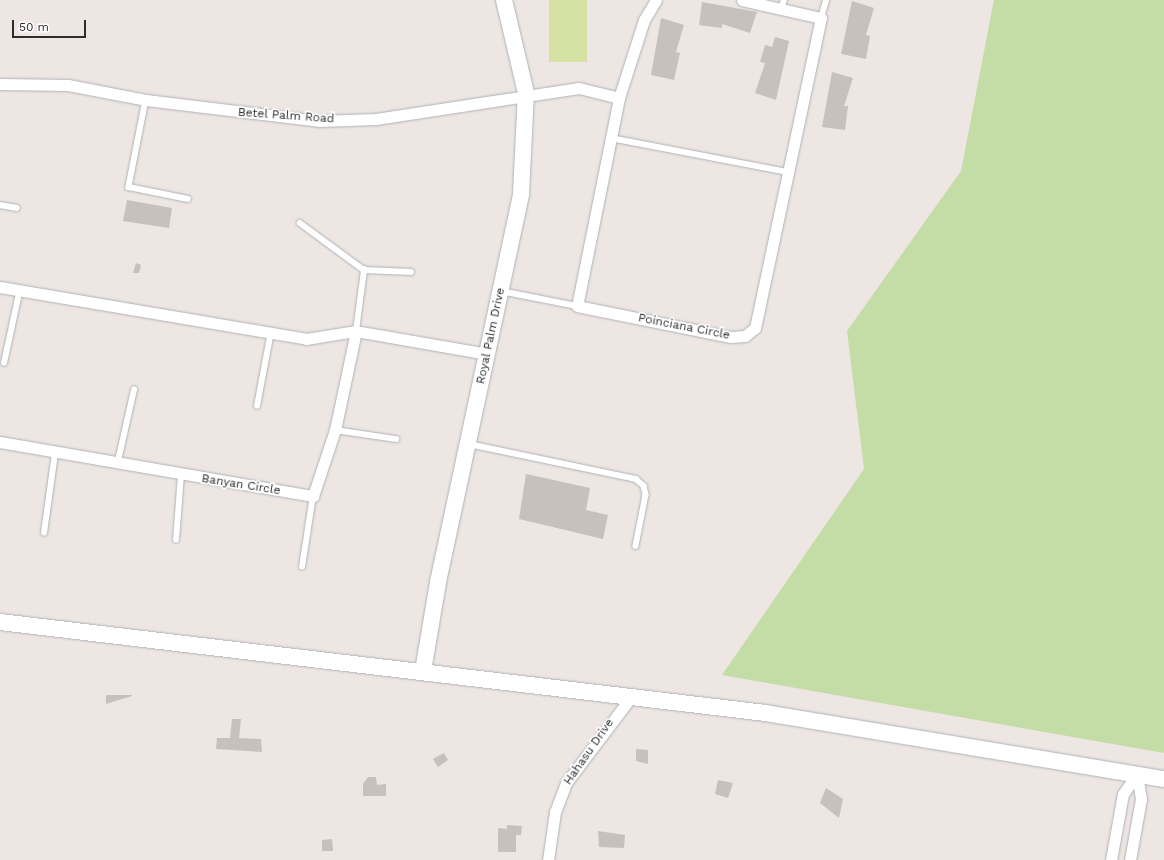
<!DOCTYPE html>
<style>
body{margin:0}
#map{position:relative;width:1164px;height:860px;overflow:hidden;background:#ede6e2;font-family:"Work Sans",sans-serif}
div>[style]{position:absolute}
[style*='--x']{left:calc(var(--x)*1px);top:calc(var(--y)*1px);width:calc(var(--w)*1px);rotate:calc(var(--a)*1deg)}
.green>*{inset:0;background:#c4dca5}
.pitch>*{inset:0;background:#d5e2a3}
.building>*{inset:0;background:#c6c1bd}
.roads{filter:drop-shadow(0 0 1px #aeb2b7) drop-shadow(0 0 1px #aeb2b7)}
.lane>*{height:5.5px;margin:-2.75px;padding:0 2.75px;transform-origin:2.75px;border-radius:2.75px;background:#fff}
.street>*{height:11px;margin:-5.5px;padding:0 5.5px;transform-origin:5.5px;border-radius:5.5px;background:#fff}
.secondary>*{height:16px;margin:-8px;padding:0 8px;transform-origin:8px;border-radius:8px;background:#fff}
span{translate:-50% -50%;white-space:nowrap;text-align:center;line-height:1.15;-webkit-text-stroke:3.5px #fff;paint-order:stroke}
.street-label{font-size:12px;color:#2d2d2d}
.scale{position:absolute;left:12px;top:20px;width:74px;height:18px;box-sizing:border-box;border:2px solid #2d2d2d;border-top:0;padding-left:5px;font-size:12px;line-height:14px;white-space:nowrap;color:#2d2d2d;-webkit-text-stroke:3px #fff;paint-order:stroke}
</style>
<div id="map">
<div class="green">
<div style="clip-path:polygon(994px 0,1164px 0,1164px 753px,722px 675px,864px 469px,847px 331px,961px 171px)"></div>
</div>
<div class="pitch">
<div style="clip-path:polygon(549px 0,587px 0,587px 62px,549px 62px)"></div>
</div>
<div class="building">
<div style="clip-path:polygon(852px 1px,874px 8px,866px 35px,870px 36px,866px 59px,841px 54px)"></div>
<div style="clip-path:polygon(702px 2px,757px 12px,750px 33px,722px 24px,722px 28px,699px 25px)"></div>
<div style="clip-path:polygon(661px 18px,684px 25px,676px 52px,680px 53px,674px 80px,651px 75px)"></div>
<div style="clip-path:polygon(775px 37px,789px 41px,776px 100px,755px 93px,765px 63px,760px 62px,765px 45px,772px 47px)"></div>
<div style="clip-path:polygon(832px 72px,853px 78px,844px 106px,848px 106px,845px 130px,822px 127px)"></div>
<div style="clip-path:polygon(127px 200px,172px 208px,169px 228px,123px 221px)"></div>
<div style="clip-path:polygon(136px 263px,141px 265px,139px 273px,133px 273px)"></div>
<div style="clip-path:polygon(526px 474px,590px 488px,586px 510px,608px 515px,603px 539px,519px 519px)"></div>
<div style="clip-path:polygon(106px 695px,132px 695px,132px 696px,106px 704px)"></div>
<div style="clip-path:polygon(232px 719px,241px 719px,239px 738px,261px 739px,262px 752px,216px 749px,217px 738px,230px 738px)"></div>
<div style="clip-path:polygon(636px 749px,648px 750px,648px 764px,636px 761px)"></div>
<div style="clip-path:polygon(444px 753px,448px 760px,438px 767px,433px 759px)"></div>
<div style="clip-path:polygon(368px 777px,376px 777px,377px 785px,386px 784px,386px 796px,363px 796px,363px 784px)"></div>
<div style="clip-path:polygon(718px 780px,733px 783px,728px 798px,715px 794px)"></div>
<div style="clip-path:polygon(826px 788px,843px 799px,839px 818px,820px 803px)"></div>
<div style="clip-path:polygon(507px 825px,522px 826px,521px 835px,516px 835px,516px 852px,498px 852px,498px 828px,507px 829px)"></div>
<div style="clip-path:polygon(598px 831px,625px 835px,624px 848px,599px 847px)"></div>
<div style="clip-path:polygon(332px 839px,333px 851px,322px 851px,322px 840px)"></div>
</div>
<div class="roads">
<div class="lane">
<div style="--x:781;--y:8;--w:9;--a:-69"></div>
<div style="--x:821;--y:18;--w:19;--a:-74"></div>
<div style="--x:146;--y:100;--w:89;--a:101.1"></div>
<div style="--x:129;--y:187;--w:60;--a:11.5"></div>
<div style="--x:611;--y:138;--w:180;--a:10.9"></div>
<div style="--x:0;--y:205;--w:17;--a:10"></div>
<div style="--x:300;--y:223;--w:79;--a:36.3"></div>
<div style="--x:501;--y:291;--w:77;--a:11.2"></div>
<div style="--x:356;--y:331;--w:62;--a:-82.5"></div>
<div style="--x:364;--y:270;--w:47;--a:2.4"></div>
<div style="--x:4;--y:363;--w:76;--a:-77.8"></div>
<div style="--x:257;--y:406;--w:75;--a:-79.3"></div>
<div style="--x:335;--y:430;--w:62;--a:8.4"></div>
<div style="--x:469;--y:444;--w:171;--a:11.8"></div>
<div style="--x:636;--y:479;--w:11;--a:41"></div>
<div style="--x:644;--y:486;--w:9;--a:77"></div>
<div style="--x:646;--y:495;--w:52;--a:101.1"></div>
<div style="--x:118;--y:461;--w:73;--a:-77.3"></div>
<div style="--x:44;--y:533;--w:80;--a:-82.1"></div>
<div style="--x:176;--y:540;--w:65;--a:-85.6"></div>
<div style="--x:302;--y:567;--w:72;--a:-81.2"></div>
</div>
<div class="street">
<div style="--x:656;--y:0;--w:23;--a:121"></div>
<div style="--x:644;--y:20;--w:82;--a:107.8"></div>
<div style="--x:619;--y:98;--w:212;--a:101.4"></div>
<div style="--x:577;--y:306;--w:157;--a:11.4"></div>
<div style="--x:731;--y:337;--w:14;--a:-4"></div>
<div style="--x:745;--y:336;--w:13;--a:-39"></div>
<div style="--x:755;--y:328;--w:317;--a:-78"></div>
<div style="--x:821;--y:18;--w:81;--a:-167.2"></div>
<div style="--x:0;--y:84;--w:68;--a:0.8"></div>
<div style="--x:68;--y:85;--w:79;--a:10.9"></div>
<div style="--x:146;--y:100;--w:174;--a:6.9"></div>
<div style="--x:319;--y:121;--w:57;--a:-2"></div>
<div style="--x:376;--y:119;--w:205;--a:-8.7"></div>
<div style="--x:579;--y:88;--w:41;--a:14"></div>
<div style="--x:0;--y:287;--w:310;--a:9.6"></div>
<div style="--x:306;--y:339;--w:51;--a:-9.1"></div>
<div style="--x:356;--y:331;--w:134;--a:9.9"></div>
<div style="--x:0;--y:442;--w:318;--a:9.8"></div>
<div style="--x:313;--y:496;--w:70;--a:-71.6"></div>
<div style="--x:335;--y:430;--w:101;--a:-78"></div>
<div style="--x:548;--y:860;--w:49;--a:-81.7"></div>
<div style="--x:555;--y:812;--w:31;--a:-69"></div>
<div style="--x:566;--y:783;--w:108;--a:-52.9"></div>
<div style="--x:1111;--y:860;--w:67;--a:-79.7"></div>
<div style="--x:1123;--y:794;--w:24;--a:-55"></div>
<div style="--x:1130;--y:860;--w:62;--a:-79.8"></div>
<div style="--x:1141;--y:799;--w:25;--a:-99"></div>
</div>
<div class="secondary">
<div style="--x:0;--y:622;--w:770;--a:6.78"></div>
<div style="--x:765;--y:713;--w:404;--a:9.4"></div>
<div style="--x:423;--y:671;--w:90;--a:-80.4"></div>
<div style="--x:438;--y:582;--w:397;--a:-77.9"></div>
<div style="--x:521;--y:194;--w:101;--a:-87.2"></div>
<div style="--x:526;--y:93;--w:96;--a:-103.3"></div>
</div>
</div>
<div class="street-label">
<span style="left:286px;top:116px;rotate:4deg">Betel Palm Road</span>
<span style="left:684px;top:327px;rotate:11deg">Poinciana Circle</span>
<span style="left:491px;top:336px;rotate:-78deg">Royal Palm Drive</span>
<span style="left:241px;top:485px;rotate:9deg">Banyan Circle</span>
<span style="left:589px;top:752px;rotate:-55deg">Hahasu Drive</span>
</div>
<div class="scale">50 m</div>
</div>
